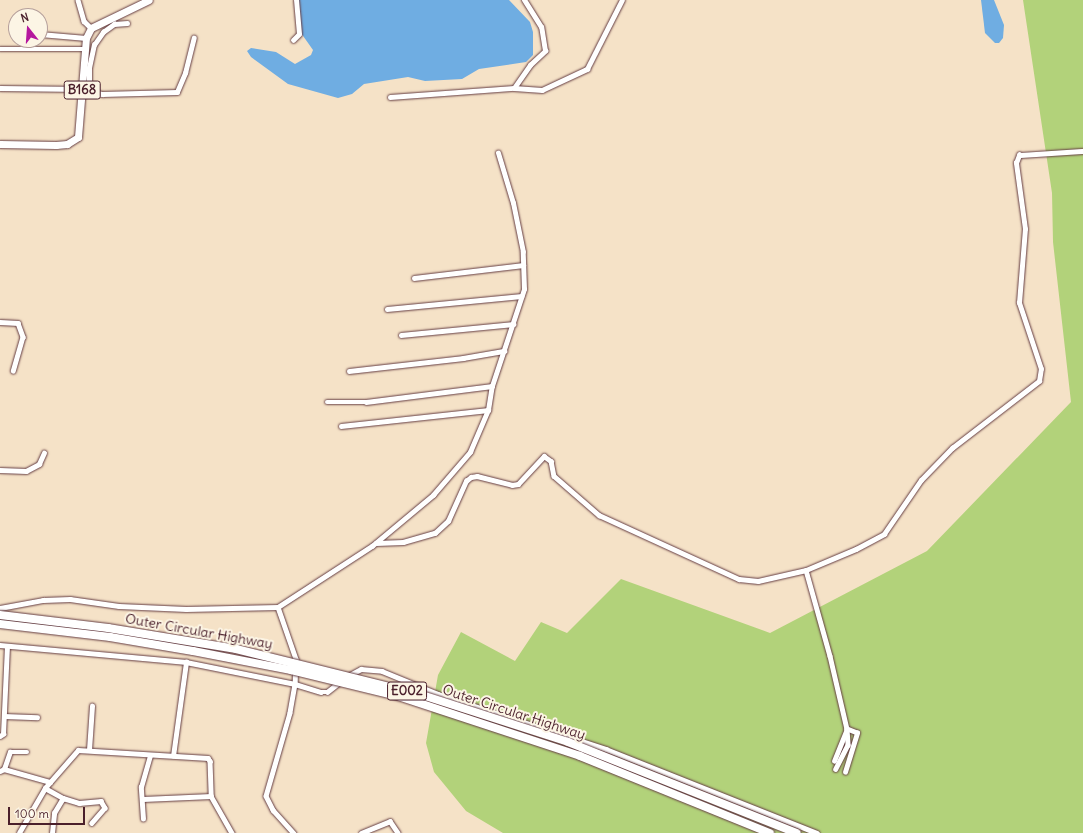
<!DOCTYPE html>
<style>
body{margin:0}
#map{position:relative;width:1083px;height:833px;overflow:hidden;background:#f5e2c7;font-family:Delius,sans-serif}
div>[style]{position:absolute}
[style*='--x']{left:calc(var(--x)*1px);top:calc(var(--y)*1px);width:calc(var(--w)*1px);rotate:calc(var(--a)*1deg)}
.green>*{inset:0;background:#b2d27a}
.water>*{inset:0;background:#6fade2}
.roads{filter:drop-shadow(0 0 1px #643c42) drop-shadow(0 0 1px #643c42)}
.street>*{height:4.5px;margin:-2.25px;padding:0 2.25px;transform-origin:2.25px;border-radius:2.25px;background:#fff}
.primary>*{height:7px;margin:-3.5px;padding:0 3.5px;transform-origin:3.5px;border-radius:3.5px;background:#fff}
.bridges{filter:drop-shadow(0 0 1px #643c42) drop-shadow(0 0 1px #643c42)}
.highway-bridge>*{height:8px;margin:-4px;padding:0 4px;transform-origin:4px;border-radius:4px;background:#fff}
span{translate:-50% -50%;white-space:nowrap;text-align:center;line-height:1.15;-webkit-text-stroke:4px #fcf5e5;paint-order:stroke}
.shield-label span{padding:1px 3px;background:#fcf5e5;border:1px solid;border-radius:3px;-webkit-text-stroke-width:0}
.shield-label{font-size:13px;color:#4a1f2b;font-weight:700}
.street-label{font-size:14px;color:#4a1f2b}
.north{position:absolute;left:8px;top:8px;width:40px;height:40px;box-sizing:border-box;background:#fcf5e5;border:1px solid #b59f9b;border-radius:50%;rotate:343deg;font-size:11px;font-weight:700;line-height:16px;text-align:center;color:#4a1f2b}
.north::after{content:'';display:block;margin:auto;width:14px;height:18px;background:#b5179e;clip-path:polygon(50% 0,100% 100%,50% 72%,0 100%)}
.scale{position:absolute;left:8px;top:807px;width:77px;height:18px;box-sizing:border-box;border:2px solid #4a1f2b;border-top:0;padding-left:5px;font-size:12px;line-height:14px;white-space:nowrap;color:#4a1f2b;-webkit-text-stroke:3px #fcf5e5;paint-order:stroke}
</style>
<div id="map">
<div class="green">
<div style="clip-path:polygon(1023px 0,1083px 0,1083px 833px,503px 833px,466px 811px,434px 772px,426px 743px,438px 675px,461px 632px,515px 661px,541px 622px,567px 633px,621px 579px,770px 633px,927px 551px,1071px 402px,1053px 242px,1052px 193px)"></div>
</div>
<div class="water">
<div style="clip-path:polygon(298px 0,509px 0,530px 22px,533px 32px,533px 55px,526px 62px,479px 69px,462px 79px,425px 81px,408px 77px,364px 84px,352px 94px,338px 98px,288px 84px,251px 57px,247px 51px,251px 48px,276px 52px,295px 64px,311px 55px,313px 50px,301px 33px)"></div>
<div style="clip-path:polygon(981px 0,994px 0,1004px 25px,1003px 38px,999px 43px,995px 43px,985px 33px)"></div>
</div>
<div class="roads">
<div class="street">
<div style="--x:78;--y:0;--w:22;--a:74"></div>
<div style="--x:84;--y:21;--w:10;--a:45"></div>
<div style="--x:40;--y:34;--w:46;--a:5"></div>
<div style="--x:293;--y:40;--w:8;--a:-45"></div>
<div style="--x:299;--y:34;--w:34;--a:-95"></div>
<div style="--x:0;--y:49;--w:85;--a:0"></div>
<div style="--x:0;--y:88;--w:82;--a:0.7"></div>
<div style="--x:82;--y:89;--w:21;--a:14"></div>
<div style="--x:102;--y:94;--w:75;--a:-1.5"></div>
<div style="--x:177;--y:92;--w:21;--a:-67"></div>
<div style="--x:185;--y:73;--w:36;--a:-76"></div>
<div style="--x:514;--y:88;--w:28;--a:-55"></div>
<div style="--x:530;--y:65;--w:21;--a:-43"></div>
<div style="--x:545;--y:51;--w:24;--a:-99"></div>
<div style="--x:541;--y:27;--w:32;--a:-122"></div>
<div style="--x:89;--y:91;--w:23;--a:-90"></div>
<div style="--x:89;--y:68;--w:24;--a:-78"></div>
<div style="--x:94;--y:45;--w:16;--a:-55"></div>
<div style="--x:103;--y:32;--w:14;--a:-36"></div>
<div style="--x:114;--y:24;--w:13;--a:-4"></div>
<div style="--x:390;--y:97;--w:124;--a:-4.2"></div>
<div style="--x:514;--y:88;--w:28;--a:4"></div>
<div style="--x:542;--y:90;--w:50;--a:-25"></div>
<div style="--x:587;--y:69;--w:77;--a:-63.1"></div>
<div style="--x:414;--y:278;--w:110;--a:-6.8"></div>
<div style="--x:387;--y:309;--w:135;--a:-5.5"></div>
<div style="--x:0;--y:322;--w:18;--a:3"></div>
<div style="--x:18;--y:323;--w:15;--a:70"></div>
<div style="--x:23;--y:337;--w:35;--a:106"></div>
<div style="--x:401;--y:335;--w:113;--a:-5.6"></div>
<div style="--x:349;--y:371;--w:115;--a:-6.5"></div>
<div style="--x:463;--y:358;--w:42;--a:-9.7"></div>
<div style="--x:327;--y:402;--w:39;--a:0"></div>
<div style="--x:366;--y:402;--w:127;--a:-7.2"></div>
<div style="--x:341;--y:426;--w:148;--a:-6.2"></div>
<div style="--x:0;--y:470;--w:26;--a:2"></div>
<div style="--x:26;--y:471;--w:15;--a:-28"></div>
<div style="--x:39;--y:464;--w:12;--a:-66"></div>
<div style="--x:376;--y:543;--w:27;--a:-2"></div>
<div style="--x:403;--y:542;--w:33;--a:-16"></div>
<div style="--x:435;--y:533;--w:18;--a:-43"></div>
<div style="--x:448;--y:521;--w:44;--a:-65.8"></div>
<div style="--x:466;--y:481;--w:6;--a:-39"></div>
<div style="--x:471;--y:477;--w:6;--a:-9"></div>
<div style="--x:477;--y:476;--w:36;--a:14"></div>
<div style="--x:512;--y:485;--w:6;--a:-9"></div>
<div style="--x:518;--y:484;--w:38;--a:-47"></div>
<div style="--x:544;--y:456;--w:9;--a:36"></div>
<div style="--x:551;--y:461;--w:15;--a:79"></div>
<div style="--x:554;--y:476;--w:60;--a:40.9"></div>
<div style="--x:599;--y:515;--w:154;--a:24.6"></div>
<div style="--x:739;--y:579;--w:19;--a:6"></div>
<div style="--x:758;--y:581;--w:49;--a:-12.9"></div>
<div style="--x:806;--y:570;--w:54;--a:-22.8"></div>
<div style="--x:856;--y:549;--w:32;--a:-28"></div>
<div style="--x:884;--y:534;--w:65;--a:-55.6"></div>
<div style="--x:921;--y:480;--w:45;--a:-45.9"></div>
<div style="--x:952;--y:448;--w:110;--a:-37.6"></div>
<div style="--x:1039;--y:381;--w:12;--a:-81"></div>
<div style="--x:1041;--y:369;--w:70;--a:-108.4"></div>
<div style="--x:1019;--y:303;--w:74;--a:-85.4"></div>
<div style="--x:1025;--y:229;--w:67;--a:-97.8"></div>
<div style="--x:1016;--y:163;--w:9;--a:-69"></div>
<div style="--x:1019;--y:155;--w:64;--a:-3.6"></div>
<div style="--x:806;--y:570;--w:89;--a:74.4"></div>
<div style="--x:830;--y:656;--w:75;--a:76.9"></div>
<div style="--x:847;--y:729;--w:16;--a:86"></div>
<div style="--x:848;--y:745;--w:27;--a:117"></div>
<div style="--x:278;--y:607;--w:55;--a:70.9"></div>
<div style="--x:296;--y:659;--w:25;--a:92"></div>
<div style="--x:295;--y:684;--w:29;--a:100"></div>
<div style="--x:290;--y:713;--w:86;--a:106.1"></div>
<div style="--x:266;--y:796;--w:16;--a:63"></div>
<div style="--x:273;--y:810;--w:31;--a:48"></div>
<div style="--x:0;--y:608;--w:44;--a:-10.5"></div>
<div style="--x:43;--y:600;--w:27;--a:-2"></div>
<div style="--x:70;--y:599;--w:49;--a:8.1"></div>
<div style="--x:119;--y:606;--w:67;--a:2.6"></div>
<div style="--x:186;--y:609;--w:92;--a:-1.2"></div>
<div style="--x:278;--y:607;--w:112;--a:-33"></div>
<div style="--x:372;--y:546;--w:80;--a:-39.9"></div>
<div style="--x:433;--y:495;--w:57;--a:-49.3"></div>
<div style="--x:470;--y:452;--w:46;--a:-66.8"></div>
<div style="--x:488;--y:410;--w:24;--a:-81"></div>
<div style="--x:492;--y:386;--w:102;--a:-71.7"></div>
<div style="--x:524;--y:289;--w:37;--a:-92"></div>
<div style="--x:523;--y:252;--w:50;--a:-101.5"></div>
<div style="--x:513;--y:203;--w:52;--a:-106.7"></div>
<div style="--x:0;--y:645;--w:187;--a:5.2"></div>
<div style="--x:186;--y:662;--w:111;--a:11.4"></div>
<div style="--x:295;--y:684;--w:27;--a:17"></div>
<div style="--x:321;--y:692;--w:6;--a:0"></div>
<div style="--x:327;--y:692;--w:16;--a:-38"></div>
<div style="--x:346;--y:677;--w:17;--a:-28"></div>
<div style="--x:361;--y:669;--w:21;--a:5"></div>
<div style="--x:382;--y:671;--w:61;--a:22.3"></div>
<div style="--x:438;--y:694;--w:177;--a:18.1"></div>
<div style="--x:606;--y:749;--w:227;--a:21.7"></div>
<div style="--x:4;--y:716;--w:33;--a:2"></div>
<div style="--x:0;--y:736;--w:4;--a:-34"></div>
<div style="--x:3;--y:734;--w:87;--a:-87.4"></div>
<div style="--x:89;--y:750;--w:44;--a:-86.1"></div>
<div style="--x:173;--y:756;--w:95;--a:-82.1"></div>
<div style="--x:834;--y:761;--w:32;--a:-68"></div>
<div style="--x:4;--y:769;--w:18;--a:-71"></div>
<div style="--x:10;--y:752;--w:17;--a:0"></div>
<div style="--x:0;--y:771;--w:4;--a:-27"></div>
<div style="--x:4;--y:769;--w:48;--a:15.8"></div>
<div style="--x:845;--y:772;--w:41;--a:-72.9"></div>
<div style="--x:857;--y:733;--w:11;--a:-158"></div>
<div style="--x:45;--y:788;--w:21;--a:29"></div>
<div style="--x:63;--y:798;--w:17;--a:17"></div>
<div style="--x:79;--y:803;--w:22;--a:-5"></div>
<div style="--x:101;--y:801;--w:8;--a:60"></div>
<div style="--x:105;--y:808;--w:20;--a:131"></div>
<div style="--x:143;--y:799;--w:68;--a:-2.5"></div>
<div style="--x:211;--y:796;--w:43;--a:60.4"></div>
<div style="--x:143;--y:819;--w:32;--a:-94"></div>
<div style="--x:141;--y:787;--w:32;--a:-74"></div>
<div style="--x:19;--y:833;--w:52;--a:-60"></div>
<div style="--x:45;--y:788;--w:50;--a:-49"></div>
<div style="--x:78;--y:750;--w:130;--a:3.5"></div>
<div style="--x:208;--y:758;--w:4;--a:56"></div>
<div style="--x:210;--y:761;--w:35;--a:88"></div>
<div style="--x:52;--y:833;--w:20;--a:-84"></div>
<div style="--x:54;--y:813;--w:17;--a:-59"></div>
<div style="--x:361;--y:833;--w:31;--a:-22"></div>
<div style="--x:390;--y:821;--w:14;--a:56"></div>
</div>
<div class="primary">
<div style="--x:0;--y:144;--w:56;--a:1"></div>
<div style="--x:56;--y:145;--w:11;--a:-5"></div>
<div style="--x:67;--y:144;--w:13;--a:-32"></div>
<div style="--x:78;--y:137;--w:99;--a:-85.4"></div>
<div style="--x:86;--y:38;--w:11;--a:-63"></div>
<div style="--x:91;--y:28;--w:64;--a:-25.8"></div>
</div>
</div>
<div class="bridges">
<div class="highway-bridge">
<div style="--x:0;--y:615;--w:109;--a:6.9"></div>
<div style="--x:108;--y:628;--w:130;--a:9.3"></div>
<div style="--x:236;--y:649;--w:192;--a:13.9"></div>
<div style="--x:422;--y:695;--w:153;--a:17.8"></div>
<div style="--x:568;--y:742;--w:246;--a:21.7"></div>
<div style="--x:0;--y:624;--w:111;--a:6.7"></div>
<div style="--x:110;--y:637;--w:84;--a:9.6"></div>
<div style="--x:193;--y:651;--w:100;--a:11"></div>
<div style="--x:291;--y:670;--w:113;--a:13.8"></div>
<div style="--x:401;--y:697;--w:188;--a:18.2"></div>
<div style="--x:580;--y:756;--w:205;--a:22.1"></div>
</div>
</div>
<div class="shield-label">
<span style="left:82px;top:90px">B168</span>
<span style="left:407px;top:691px">E002</span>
</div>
<div class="street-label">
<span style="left:199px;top:631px;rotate:10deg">Outer Circular Highway</span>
<span style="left:514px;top:712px;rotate:18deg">Outer Circular Highway</span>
</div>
<div class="north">N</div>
<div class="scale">100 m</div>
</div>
